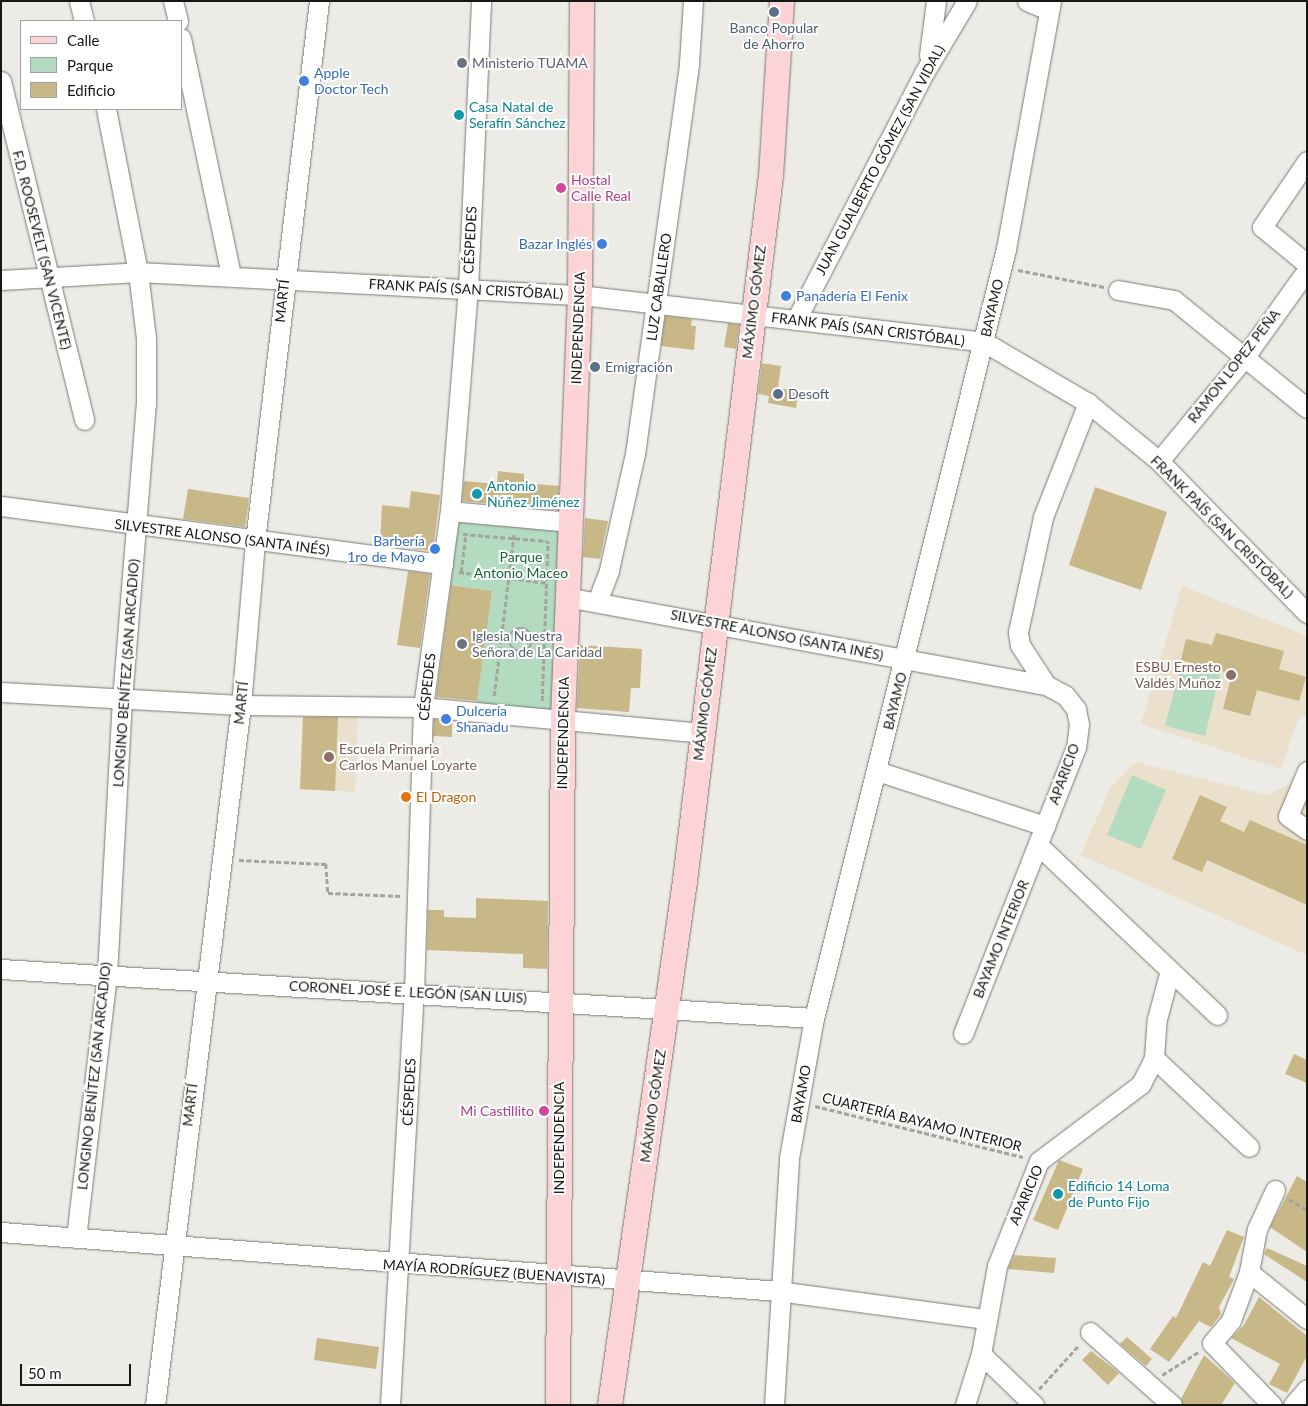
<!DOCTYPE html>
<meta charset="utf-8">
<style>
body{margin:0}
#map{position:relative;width:1308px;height:1406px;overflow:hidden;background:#edebe5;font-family:Lato,sans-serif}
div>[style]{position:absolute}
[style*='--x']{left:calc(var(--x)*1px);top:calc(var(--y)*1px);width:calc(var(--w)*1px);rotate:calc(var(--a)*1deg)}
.education>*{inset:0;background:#eae0cb}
.green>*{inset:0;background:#b2dbbf}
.building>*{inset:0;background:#c8b787}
.path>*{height:2.5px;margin-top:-1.25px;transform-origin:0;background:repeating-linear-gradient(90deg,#a4a39e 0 5px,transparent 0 7.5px)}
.path>.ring{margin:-1.25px;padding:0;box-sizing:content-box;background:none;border:2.5px solid #a4a39e;border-radius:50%}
.roads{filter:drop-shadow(0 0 1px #7a7873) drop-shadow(0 0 1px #7a7873)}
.minor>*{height:19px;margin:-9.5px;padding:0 9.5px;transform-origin:9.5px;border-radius:9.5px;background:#fff}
.major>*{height:24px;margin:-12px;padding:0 12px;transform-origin:12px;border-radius:12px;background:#fdd4d6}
.dots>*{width:14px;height:14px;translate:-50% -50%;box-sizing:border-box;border:2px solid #fff;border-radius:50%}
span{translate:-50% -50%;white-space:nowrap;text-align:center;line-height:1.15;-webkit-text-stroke:4px #fff;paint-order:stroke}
.service-label{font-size:14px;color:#4e5e75}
.left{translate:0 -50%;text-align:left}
.worship-label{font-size:14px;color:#5b616d}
.shop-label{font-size:14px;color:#366cbe}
.right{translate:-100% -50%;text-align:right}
.culture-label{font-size:14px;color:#0d838f}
.street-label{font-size:14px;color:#171715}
.hotel-label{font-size:14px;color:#b23c85}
.park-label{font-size:14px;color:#19623a}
.education-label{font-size:14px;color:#785e54}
.food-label{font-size:14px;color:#c56008}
.frame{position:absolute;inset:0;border:2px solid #171715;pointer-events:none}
.legend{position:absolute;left:20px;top:20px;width:162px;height:90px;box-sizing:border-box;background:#fff;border:1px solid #a2a2a1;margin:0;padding:6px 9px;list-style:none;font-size:15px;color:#171715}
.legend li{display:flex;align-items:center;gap:10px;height:25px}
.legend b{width:25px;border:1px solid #a2a2a1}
.scale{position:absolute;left:20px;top:1364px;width:111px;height:22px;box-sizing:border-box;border:2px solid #171715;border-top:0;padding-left:6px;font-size:15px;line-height:18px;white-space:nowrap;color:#171715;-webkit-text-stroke:4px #fff;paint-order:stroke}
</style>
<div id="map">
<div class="education">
<div style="clip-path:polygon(1182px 586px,1307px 636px,1307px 714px,1298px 720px,1281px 769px,1141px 724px)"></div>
<div style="clip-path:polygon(303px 712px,358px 714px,355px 792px,300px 789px)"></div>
<div style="clip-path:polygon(1135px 762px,1267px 795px,1291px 783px,1307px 792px,1307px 955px,1080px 855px,1112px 785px)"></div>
</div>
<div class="green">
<div style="clip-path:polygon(454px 520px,560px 530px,557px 701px,550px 711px,476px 705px,492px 591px,447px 584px)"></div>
<div style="clip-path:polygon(1181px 665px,1220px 674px,1205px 736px,1165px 726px)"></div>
<div style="clip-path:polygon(1132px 775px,1166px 790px,1141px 849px,1107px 835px)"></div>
</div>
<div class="building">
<div style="clip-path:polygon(665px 316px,692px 319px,691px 326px,696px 326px,694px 350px,661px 346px)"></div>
<div style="clip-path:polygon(728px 323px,739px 325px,736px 349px,724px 347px)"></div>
<div style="clip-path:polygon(762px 363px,781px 366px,778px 388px,798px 391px,796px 408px,768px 403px,769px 396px,758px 394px)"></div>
<div style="clip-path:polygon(498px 471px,524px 474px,524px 483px,559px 486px,558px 510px,462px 501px,464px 481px,497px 484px)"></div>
<div style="clip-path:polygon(1095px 487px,1167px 512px,1141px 590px,1069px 565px)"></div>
<div style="clip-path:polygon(188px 489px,249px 498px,245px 527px,183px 519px)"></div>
<div style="clip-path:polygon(411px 491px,440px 495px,433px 551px,380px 544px,382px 505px,409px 508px)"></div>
<div style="clip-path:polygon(585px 518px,608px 521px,600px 559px,583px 557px)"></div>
<div style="clip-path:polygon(408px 571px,430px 574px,420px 648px,397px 645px)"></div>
<div style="clip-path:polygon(451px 585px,492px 591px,477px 701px,436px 697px)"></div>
<div style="clip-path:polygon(1216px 633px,1284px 651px,1279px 669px,1306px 677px,1299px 701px,1257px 690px,1250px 716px,1223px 709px,1232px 674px,1181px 660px,1186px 639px,1212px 645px)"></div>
<div style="clip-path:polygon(580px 645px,642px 649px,640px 688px,631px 688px,629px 712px,577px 708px)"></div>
<div style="clip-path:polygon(303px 717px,338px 717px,335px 791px,300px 789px)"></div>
<div style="clip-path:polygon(434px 719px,452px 721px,452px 737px,433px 736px)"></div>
<div style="clip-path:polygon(1200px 795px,1227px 807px,1220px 821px,1244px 832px,1250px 820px,1307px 845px,1307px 905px,1207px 860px,1202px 872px,1172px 859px)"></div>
<div style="clip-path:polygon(476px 898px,548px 901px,547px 969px,523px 968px,523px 954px,427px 950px,428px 910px,444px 910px,444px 917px,476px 918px)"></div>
<div style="clip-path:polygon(1294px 1054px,1307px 1060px,1307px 1083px,1285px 1074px)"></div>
<div style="clip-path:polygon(1059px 1160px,1083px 1169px,1058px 1230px,1033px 1220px)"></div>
<div style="clip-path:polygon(1297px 1176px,1307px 1182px,1307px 1252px,1270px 1227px)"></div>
<div style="clip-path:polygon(1227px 1230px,1244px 1237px,1229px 1277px,1234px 1279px,1219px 1307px,1221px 1314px,1211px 1327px,1199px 1321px,1169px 1362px,1150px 1349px,1173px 1316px,1176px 1318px,1203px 1262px,1210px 1266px)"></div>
<div style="clip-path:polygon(1267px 1248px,1307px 1266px,1307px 1282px,1264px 1254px)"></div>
<div style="clip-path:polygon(1014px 1255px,1056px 1258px,1054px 1273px,1008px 1269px)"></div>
<div style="clip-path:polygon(1259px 1297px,1307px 1336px,1307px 1356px,1287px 1393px,1269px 1384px,1280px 1364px,1231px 1338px,1244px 1325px)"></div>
<div style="clip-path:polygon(1127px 1337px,1152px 1359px,1146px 1366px,1120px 1344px)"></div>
<div style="clip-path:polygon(317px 1338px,379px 1347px,376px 1369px,314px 1360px)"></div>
<div style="clip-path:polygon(1091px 1351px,1119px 1373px,1108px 1385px,1082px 1360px)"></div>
<div style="clip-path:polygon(1204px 1355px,1235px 1383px,1221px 1405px,1183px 1405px,1181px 1399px)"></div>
</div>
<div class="path">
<div style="--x:1018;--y:270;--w:88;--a:11.2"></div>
<div style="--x:463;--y:534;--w:84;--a:4.8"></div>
<div style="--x:459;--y:572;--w:89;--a:7.1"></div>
<div style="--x:461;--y:572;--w:38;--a:-83"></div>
<div class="ring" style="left:509px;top:628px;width:21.5px;height:21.5px"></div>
<div style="--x:532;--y:639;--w:13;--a:4"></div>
<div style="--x:494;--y:696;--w:164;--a:-83"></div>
<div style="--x:542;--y:701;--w:160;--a:-87.9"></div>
<div style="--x:239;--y:860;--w:87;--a:2.6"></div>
<div style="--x:326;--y:864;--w:29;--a:86"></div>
<div style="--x:328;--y:893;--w:73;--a:2.4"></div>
<div style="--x:815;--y:1106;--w:214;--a:13.8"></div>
<div style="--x:1289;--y:1199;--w:21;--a:31"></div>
<div style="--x:1162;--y:1375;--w:45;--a:-32.3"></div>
<div style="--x:1039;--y:1389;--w:59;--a:-47.7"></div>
</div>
<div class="roads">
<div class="minor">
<div style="--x:79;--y:1;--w:21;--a:76"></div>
<div style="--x:173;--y:1;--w:21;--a:76"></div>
<div style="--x:1027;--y:1;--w:23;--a:23"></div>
<div style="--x:181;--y:38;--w:243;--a:78.1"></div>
<div style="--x:929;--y:55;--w:54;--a:-82.6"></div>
<div style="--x:1;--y:81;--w:349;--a:76.2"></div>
<div style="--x:1307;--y:161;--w:80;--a:124.3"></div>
<div style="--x:1262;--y:227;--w:58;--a:39.4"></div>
<div style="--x:1;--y:280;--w:137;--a:-3.3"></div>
<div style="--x:138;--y:272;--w:443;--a:3"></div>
<div style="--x:580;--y:295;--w:407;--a:6.6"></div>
<div style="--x:984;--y:342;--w:121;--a:30.4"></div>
<div style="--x:1088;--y:403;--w:92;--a:39.2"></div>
<div style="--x:1159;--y:461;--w:212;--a:45.8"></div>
<div style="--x:1118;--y:290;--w:57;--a:10.1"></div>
<div style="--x:1174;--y:300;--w:171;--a:39.1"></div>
<div style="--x:796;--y:320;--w:278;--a:-62.6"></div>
<div style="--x:924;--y:73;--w:84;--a:-59.2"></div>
<div style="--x:1159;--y:461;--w:134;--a:-50.5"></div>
<div style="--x:1244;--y:358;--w:108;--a:-54.4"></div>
<div style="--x:1;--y:506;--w:446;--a:7.5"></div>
<div style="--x:450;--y:511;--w:121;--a:5.2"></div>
<div style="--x:566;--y:597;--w:488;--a:10.4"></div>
<div style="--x:1046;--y:685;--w:21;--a:28"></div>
<div style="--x:1065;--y:695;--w:18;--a:52"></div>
<div style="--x:1076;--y:709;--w:15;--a:79"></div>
<div style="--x:1079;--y:724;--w:23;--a:97"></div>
<div style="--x:1076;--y:747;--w:308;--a:111.5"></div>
<div style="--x:597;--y:602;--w:34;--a:-69"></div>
<div style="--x:609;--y:570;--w:119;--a:-77.4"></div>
<div style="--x:635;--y:454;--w:395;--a:-82.1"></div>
<div style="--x:689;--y:63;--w:62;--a:-86.3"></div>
<div style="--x:1046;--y:685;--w:48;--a:-123"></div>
<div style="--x:1020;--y:645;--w:13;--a:-99"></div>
<div style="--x:1018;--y:632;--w:118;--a:-77.7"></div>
<div style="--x:1043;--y:517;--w:123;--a:-68.5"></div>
<div style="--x:1;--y:692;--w:240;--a:3.1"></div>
<div style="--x:241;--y:705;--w:182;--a:0.6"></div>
<div style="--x:423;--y:707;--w:279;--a:5.3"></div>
<div style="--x:877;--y:771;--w:177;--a:18.1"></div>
<div style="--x:1307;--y:771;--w:49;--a:112.9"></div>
<div style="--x:1288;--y:816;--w:24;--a:36"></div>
<div style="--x:1038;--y:845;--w:247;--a:43.5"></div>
<div style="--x:1;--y:969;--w:814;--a:3.45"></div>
<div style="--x:1154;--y:1058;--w:130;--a:43.1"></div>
<div style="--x:1;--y:1232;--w:779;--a:4.34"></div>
<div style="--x:778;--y:1291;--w:210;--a:7.7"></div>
<div style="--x:76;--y:1238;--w:265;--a:-83.3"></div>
<div style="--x:107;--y:975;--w:275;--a:-86.9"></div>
<div style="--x:122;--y:700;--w:297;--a:-85.4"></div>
<div style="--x:146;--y:404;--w:66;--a:-90"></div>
<div style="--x:146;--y:338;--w:66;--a:-96.9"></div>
<div style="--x:138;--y:272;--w:166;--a:-101.1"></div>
<div style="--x:1249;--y:1272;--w:75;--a:39"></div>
<div style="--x:1090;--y:1332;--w:110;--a:41.7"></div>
<div style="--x:981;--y:1354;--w:74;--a:43.9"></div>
<div style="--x:155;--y:1405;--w:705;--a:-83"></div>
<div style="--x:241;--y:705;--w:165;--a:-85.1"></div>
<div style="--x:255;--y:541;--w:544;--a:-83.24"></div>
<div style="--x:390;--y:1405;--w:413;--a:-86.7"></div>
<div style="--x:414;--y:993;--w:286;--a:-88.2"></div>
<div style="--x:423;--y:707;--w:198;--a:-82.2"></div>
<div style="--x:450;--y:511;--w:223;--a:-85.4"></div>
<div style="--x:468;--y:289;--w:288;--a:-87.4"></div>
<div style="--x:774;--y:1405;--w:247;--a:-86.5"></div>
<div style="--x:789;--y:1158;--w:142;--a:-79.9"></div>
<div style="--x:814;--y:1018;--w:793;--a:-75.98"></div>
<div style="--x:1006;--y:249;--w:252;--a:-79.7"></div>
<div style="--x:965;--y:1405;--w:53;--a:-72.6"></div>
<div style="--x:981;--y:1354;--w:89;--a:-79.7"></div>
<div style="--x:997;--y:1266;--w:113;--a:-68.2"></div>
<div style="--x:1039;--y:1161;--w:128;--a:-37"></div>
<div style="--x:1141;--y:1084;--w:29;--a:-63"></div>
<div style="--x:1154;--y:1058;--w:39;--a:-86"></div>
<div style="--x:1157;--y:1019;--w:47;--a:-75.1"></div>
<div style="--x:1272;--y:1405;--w:86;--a:-134.1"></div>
<div style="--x:1212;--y:1343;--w:30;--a:-50"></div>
<div style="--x:1231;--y:1320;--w:51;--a:-69.4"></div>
<div style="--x:1249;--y:1272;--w:44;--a:-79.5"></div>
<div style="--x:1257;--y:1229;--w:43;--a:-65.2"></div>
<div style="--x:1293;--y:1405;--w:21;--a:-49"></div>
</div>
<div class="major">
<div style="--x:558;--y:1405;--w:686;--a:-89.58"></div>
<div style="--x:563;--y:719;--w:424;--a:-87.7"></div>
<div style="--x:580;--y:295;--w:294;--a:-89.6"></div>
<div style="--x:610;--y:1405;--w:529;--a:-81.85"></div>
<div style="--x:685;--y:881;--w:710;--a:-83.05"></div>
<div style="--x:771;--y:176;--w:175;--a:-86.4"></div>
</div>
</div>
<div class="dots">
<div style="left:774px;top:12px;background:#5c6f8a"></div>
<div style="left:462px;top:63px;background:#6b7280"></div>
<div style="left:304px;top:81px;background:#3f7fe0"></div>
<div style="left:459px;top:115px;background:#0f9aa8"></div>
<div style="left:561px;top:188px;background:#d1479c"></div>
<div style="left:602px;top:244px;background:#3f7fe0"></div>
<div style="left:786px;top:296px;background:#3f7fe0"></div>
<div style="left:595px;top:367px;background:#5c6f8a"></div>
<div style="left:778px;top:394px;background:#5c6f8a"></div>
<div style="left:477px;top:494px;background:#0f9aa8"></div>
<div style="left:435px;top:549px;background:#3f7fe0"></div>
<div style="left:462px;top:644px;background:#6b7280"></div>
<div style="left:1231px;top:675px;background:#8d6e63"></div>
<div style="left:446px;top:719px;background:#3f7fe0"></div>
<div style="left:329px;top:757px;background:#8d6e63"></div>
<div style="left:406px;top:797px;background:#e8710a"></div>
<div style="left:544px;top:1111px;background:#d1479c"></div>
<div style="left:1058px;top:1194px;background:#0f9aa8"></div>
</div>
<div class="service-label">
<span style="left:774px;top:36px">Banco Popular<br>de Ahorro</span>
<span class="left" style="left:605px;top:367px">Emigración</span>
<span class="left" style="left:788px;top:394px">Desoft</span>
</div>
<div class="worship-label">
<span class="left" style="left:472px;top:63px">Ministerio TUAMA</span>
<span class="left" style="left:472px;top:644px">Iglesia Nuestra<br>Señora de La Caridad</span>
</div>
<div class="shop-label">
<span class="left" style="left:314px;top:81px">Apple<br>Doctor Tech</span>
<span class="right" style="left:592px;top:244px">Bazar Inglés</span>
<span class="left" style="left:796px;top:296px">Panadería El Fenix</span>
<span class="right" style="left:425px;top:549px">Barbería<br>1ro de Mayo</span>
<span class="left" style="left:456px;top:719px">Dulcería<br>Shanadu</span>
</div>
<div class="culture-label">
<span class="left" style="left:469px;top:115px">Casa Natal de<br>Serafín Sánchez</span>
<span class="left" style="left:487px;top:494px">Antonio<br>Núñez Jiménez</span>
<span class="left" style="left:1068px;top:1194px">Edificio 14 Loma<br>de Punto Fijo</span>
</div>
<div class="street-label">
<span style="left:880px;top:160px;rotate:-62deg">JUAN GUALBERTO GÓMEZ (SAN VIDAL)</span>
<span style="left:470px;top:240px;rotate:-87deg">CÉSPEDES</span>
<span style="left:42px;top:250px;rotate:76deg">F.D. ROOSEVELT (SAN VICENTE)</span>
<span style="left:659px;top:287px;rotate:-82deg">LUZ CABALLERO</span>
<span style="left:466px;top:289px;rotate:3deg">FRANK PAÍS (SAN CRISTÓBAL)</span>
<span style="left:282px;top:301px;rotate:-84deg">MARTÍ</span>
<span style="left:754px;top:302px;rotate:-83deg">MÁXIMO GÓMEZ</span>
<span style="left:992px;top:308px;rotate:-77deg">BAYAMO</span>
<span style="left:578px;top:328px;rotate:-88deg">INDEPENDENCIA</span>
<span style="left:868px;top:329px;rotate:7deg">FRANK PAÍS (SAN CRISTÓBAL)</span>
<span style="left:1234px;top:366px;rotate:-52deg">RAMON LOPEZ PEÑA</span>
<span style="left:1222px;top:527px;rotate:45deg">FRANK PAÍS (SAN CRISTÓBAL)</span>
<span style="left:222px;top:537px;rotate:7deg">SILVESTRE ALONSO (SANTA INÉS)</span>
<span style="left:777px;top:635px;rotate:11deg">SILVESTRE ALONSO (SANTA INÉS)</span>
<span style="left:126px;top:673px;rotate:-86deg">LONGINO BENÍTEZ (SAN ARCADIO)</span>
<span style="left:427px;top:687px;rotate:-84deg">CÉSPEDES</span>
<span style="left:895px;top:701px;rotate:-76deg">BAYAMO</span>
<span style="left:241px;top:703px;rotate:-84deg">MARTÍ</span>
<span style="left:705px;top:704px;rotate:-83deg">MÁXIMO GÓMEZ</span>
<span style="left:563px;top:733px;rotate:-89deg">INDEPENDENCIA</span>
<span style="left:1064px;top:774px;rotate:-70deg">APARICIO</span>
<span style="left:1001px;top:939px;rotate:-68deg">BAYAMO INTERIOR</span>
<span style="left:408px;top:992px;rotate:3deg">CORONEL JOSÉ E. LEGÓN (SAN LUIS)</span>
<span style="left:94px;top:1076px;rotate:-84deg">LONGINO BENÍTEZ (SAN ARCADIO)</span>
<span style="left:409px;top:1092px;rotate:-87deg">CÉSPEDES</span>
<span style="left:801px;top:1094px;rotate:-80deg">BAYAMO</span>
<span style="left:190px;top:1105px;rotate:-83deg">MARTÍ</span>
<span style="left:653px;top:1106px;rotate:-82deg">MÁXIMO GÓMEZ</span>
<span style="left:922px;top:1122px;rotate:14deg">CUARTERÍA BAYAMO INTERIOR</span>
<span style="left:559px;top:1138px;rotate:-90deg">INDEPENDENCIA</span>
<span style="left:1026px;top:1195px;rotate:-67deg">APARICIO</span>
<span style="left:494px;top:1272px;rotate:4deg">MAYÍA RODRÍGUEZ (BUENAVISTA)</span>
</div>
<div class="hotel-label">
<span class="left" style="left:571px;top:188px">Hostal<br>Calle Real</span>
<span class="right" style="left:534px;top:1111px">Mi Castillito</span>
</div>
<div class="park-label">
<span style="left:521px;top:565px">Parque<br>Antonio Maceo</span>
</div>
<div class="education-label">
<span class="right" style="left:1221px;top:675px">ESBU Ernesto<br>Valdés Muñoz</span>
<span class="left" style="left:339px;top:757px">Escuela Primaria<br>Carlos Manuel Loyarte</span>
</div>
<div class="food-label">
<span class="left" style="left:416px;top:797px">El Dragon</span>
</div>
<div class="frame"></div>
<ul class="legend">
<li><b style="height:6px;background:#fdd4d6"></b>Calle</li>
<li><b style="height:14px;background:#b2dbbf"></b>Parque</li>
<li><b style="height:14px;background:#c8b787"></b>Edificio</li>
</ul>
<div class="scale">50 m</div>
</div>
